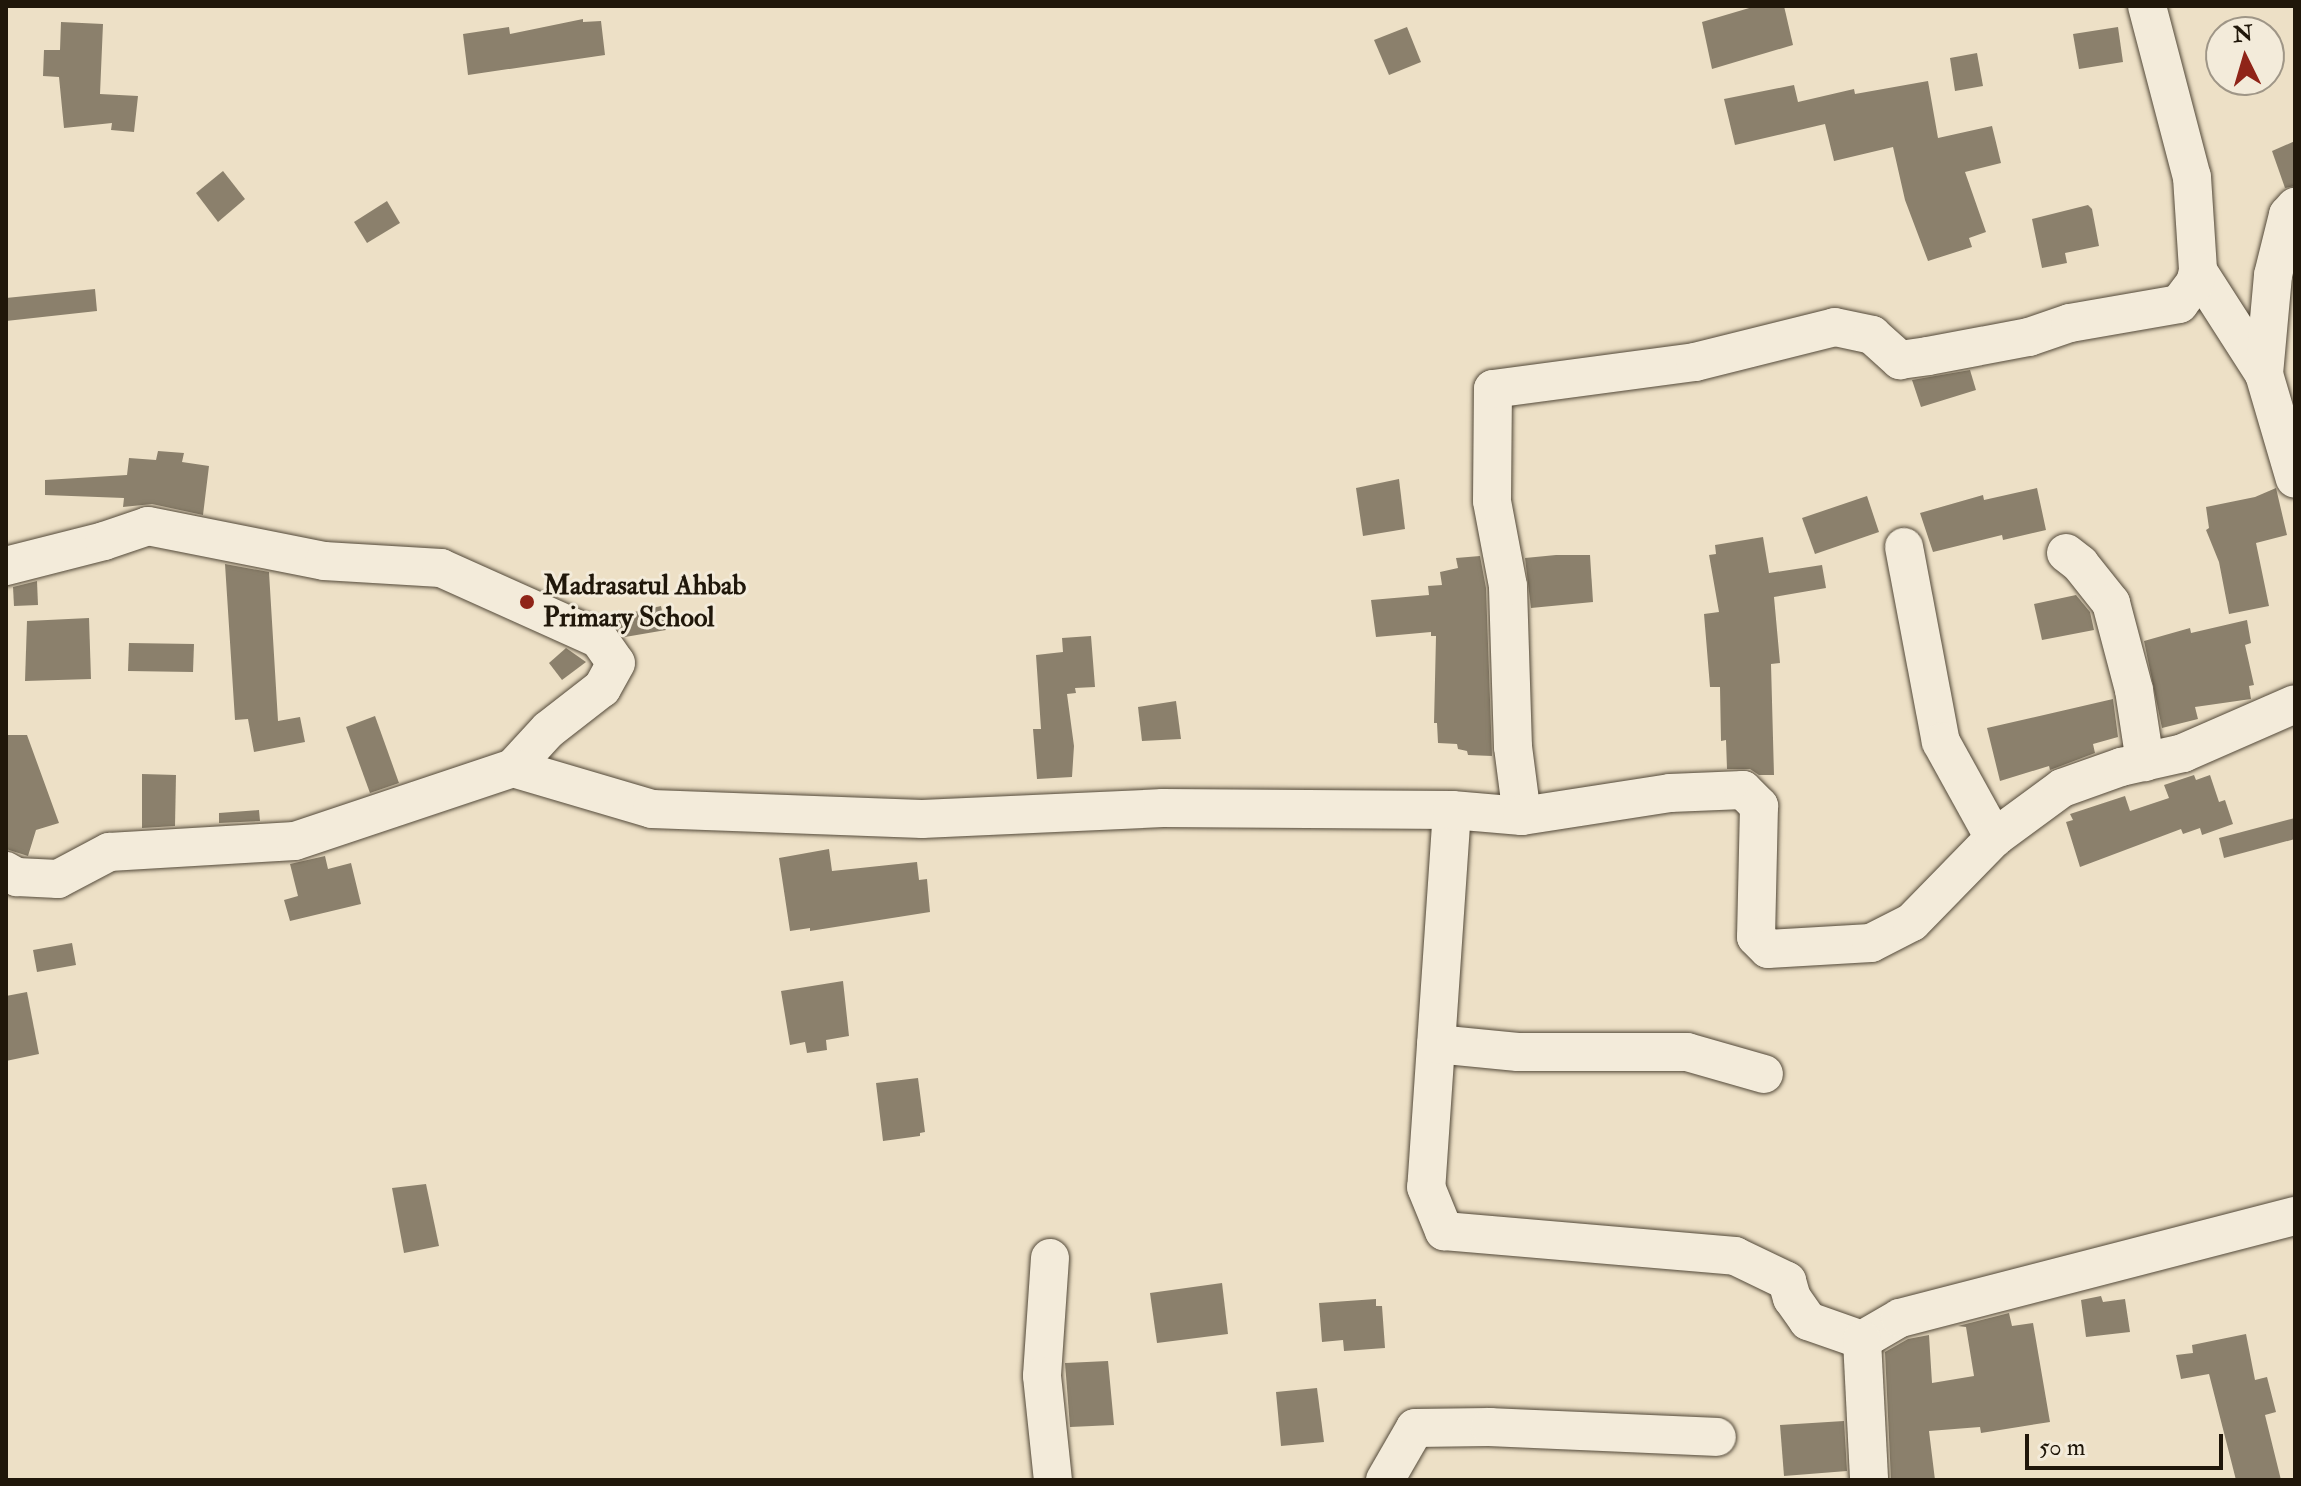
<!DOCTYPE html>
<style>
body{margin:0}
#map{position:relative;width:2301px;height:1486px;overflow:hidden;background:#ede0c6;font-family:"IM FELL Double Pica",serif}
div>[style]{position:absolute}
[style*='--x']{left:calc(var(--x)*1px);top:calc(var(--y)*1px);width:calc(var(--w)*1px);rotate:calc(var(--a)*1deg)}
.building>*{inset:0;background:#8b806c}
.roads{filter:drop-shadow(0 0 2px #534939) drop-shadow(0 0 2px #534939)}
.minor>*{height:38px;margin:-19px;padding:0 19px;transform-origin:19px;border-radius:19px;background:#f3ebda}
.dots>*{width:22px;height:22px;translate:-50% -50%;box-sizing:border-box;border:4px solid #f3ebda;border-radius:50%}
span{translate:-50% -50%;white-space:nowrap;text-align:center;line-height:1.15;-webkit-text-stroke:6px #f3ebda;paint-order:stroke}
.poi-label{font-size:28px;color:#20170a;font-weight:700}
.left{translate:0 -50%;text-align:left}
.frame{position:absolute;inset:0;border:8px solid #20170a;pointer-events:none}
.north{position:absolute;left:2205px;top:16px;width:80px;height:80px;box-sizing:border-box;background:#f3ebda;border:2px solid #9f9687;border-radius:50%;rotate:355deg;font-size:22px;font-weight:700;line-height:32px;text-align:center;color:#20170a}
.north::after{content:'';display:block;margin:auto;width:28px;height:36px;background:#8f2418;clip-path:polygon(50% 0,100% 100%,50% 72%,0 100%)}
.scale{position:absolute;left:2025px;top:1434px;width:198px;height:36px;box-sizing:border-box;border:4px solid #20170a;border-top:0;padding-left:10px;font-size:24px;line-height:28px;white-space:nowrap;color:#20170a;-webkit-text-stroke:6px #f3ebda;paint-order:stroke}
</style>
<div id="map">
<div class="building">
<div style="clip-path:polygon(1756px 6px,1784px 6px,1793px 45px,1712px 69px,1702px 22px)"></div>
<div style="clip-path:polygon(583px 19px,583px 22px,601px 21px,605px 55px,468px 75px,463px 34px,509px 27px,510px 34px)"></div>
<div style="clip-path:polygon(61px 22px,103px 24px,100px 94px,138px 96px,134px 132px,111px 130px,112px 123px,64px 128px,59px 77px,43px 76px,44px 50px,60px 50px)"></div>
<div style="clip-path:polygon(1407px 27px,1421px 62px,1389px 75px,1374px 40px)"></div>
<div style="clip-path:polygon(2118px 27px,2123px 62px,2079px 69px,2073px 34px)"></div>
<div style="clip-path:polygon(1977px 53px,1983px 86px,1955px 91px,1950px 58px)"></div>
<div style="clip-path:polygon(1928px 81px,1938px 138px,1992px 126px,2001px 163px,1965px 172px,1986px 232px,1969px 238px,1972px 247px,1928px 261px,1905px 200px,1893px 147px,1834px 161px,1825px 124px,1735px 145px,1724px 99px,1794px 85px,1798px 102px,1854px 89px,1855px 94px)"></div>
<div style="clip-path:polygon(2295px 141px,2295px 186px,2285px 188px,2272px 151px)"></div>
<div style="clip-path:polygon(223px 171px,245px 199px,218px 222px,196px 193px)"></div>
<div style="clip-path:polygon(387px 201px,400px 223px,367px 243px,354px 222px)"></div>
<div style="clip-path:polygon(2088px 205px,2092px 209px,2099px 246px,2065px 253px,2067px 263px,2042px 268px,2032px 219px)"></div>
<div style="clip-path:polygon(95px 289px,97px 311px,6px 321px,6px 298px)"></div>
<div style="clip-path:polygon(1970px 370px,1976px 390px,1921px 407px,1912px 380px)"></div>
<div style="clip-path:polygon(158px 451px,184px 453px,182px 462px,209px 466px,203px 515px,152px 504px,123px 507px,124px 498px,45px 495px,45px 480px,127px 475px,129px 458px,156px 460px)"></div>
<div style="clip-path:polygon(1399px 479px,1405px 529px,1363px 536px,1356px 488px)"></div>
<div style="clip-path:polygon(2037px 488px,2046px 530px,2003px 540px,2002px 535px,1933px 552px,1920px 513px,1983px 495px,1984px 500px)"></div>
<div style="clip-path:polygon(2276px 488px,2287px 535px,2256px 543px,2269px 606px,2229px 614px,2219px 562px,2206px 530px,2209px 528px,2206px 507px,2255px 497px)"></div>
<div style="clip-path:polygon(1867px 496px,1879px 532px,1815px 554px,1802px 518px)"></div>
<div style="clip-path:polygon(1763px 537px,1769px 573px,1822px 565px,1826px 588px,1774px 597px,1780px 663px,1771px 664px,1774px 775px,1759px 775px,1750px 769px,1727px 769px,1726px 740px,1721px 741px,1720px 687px,1710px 687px,1704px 614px,1719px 612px,1709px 555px,1716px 554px,1715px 545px)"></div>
<div style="clip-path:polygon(1556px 555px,1590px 555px,1593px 602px,1531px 608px,1525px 558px)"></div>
<div style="clip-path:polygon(1480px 556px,1486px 588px,1492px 756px,1468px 755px,1467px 751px,1458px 749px,1457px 744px,1438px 743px,1437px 723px,1434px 723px,1436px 636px,1431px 636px,1431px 632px,1376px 637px,1371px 600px,1429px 595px,1428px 586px,1442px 585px,1440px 572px,1458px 568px,1456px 558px)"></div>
<div style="clip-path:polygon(225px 564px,269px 572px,278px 721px,300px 717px,305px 742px,254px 752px,248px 719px,235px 720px)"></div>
<div style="clip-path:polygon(37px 581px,38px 605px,14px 606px,13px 587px)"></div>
<div style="clip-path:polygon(2076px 595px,2090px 612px,2094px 630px,2042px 640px,2034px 604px)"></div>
<div style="clip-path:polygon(661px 606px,666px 630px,625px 637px,614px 623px,612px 617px)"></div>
<div style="clip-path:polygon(89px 618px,91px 679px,25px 681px,27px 621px)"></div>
<div style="clip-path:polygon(2247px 620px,2251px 643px,2245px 645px,2254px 685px,2249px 686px,2251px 699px,2195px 707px,2198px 719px,2162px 728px,2144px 641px,2190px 628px,2191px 633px)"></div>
<div style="clip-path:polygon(1091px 636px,1095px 687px,1075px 688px,1076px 693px,1067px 694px,1074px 746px,1072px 777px,1037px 779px,1033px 729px,1041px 729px,1036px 655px,1063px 652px,1062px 638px)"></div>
<div style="clip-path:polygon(129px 643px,194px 644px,193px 672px,128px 671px)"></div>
<div style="clip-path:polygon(566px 648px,586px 662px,562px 680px,549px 663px)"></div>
<div style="clip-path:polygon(2113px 699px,2118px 737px,2093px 744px,2095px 753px,2050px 770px,2049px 766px,2000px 781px,1987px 728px)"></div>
<div style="clip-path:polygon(1176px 701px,1181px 739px,1142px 741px,1138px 707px)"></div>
<div style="clip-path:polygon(375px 716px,399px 783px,370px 793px,346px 727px)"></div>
<div style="clip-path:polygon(6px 735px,27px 735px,59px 823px,36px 830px,28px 856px,6px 849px)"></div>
<div style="clip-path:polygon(142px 774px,176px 775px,175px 826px,142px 828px)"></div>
<div style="clip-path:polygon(2194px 775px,2196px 780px,2210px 775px,2219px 802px,2225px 800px,2233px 824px,2202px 835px,2200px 828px,2183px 834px,2181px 829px,2080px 867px,2066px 822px,2073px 820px,2070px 814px,2125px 796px,2130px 811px,2169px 798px,2164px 785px)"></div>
<div style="clip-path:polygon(259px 810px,260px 821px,219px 823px,219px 813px)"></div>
<div style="clip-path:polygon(2295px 818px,2295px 839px,2224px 858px,2219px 838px)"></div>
<div style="clip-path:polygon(829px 849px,832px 871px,917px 862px,919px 880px,927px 879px,930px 912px,810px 931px,810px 928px,790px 931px,779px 858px)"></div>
<div style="clip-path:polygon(325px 856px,328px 869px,351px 863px,361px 904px,290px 921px,284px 900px,298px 896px,290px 864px)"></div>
<div style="clip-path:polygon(72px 943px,76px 965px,37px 972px,33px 950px)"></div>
<div style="clip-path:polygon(843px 981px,849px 1036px,826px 1040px,827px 1050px,807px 1053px,805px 1042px,790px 1045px,781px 991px)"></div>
<div style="clip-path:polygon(27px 992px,39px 1054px,6px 1061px,6px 996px)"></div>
<div style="clip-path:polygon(918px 1078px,925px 1132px,920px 1133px,920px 1136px,883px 1141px,876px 1083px)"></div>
<div style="clip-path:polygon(426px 1184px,439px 1246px,404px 1253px,392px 1188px)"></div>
<div style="clip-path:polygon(1222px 1283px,1228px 1334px,1157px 1343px,1150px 1293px)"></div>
<div style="clip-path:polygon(2101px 1296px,2103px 1302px,2125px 1299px,2130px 1332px,2086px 1337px,2081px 1300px)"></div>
<div style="clip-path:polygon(1376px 1299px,1376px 1306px,1382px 1306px,1385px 1348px,1344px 1351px,1343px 1340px,1322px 1342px,1319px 1303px)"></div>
<div style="clip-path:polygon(2009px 1313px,2012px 1326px,2033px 1323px,2050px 1422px,1981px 1433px,1980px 1427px,1929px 1431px,1935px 1480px,1891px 1480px,1885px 1352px,1908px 1339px,1929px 1335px,1932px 1383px,1974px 1376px,1966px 1327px,1958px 1326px)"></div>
<div style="clip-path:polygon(2246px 1334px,2255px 1380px,2267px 1377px,2276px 1412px,2265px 1415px,2281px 1480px,2236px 1480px,2209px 1374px,2181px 1379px,2176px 1355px,2193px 1353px,2192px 1345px)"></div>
<div style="clip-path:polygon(1108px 1361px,1114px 1425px,1070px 1427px,1065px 1363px)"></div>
<div style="clip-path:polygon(1317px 1388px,1324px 1442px,1281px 1446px,1276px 1392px)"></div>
<div style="clip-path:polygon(1844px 1421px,1847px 1471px,1784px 1476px,1780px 1425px)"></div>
</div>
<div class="roads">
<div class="minor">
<div style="--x:2147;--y:6;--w:177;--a:75.3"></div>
<div style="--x:2192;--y:177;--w:94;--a:86.3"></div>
<div style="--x:2198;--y:271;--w:122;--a:57.3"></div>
<div style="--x:2264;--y:374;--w:109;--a:73.6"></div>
<div style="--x:2264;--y:374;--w:99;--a:-84.8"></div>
<div style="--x:2273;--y:275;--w:62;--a:-76"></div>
<div style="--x:2288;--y:215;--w:11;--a:-49"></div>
<div style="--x:1904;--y:547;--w:198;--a:79.3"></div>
<div style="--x:1941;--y:742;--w:110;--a:61.1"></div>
<div style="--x:2066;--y:553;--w:18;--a:38"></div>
<div style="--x:2080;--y:564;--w:50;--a:51.5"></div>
<div style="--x:2111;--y:603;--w:90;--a:75.2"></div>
<div style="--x:2134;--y:690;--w:73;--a:81.3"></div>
<div style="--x:6;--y:566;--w:101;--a:-14.3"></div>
<div style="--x:104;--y:541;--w:46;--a:-18.8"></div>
<div style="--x:148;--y:526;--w:179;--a:11.2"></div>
<div style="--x:324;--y:561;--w:117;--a:3.4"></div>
<div style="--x:441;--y:568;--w:173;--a:24.2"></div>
<div style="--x:599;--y:639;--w:29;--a:55"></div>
<div style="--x:616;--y:663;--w:29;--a:119"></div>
<div style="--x:602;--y:688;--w:68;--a:142.1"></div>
<div style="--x:548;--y:730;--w:52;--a:132.6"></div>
<div style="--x:1452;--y:810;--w:378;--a:93.9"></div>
<div style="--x:1426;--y:1187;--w:48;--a:67.8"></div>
<div style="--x:1444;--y:1231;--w:292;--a:4.9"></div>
<div style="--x:1735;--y:1256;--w:58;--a:25.7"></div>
<div style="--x:1787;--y:1281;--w:18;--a:74"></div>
<div style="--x:1792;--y:1298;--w:28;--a:55"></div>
<div style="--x:1808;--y:1321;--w:57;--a:19.4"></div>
<div style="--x:1862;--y:1340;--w:44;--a:-30.1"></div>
<div style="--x:1900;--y:1318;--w:408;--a:-14.5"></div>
<div style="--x:1522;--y:816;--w:70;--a:-97.4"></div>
<div style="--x:1513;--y:747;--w:161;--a:-91.8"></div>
<div style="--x:1508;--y:586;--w:86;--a:-100.7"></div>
<div style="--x:1492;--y:501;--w:112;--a:-89.5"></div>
<div style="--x:1493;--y:389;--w:204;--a:-7.6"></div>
<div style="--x:1695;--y:362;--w:144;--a:-14"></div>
<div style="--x:1835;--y:327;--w:38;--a:12"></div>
<div style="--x:1872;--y:335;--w:38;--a:42"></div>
<div style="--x:1900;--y:360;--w:28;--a:-8"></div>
<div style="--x:1928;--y:356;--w:103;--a:-10.7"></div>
<div style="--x:2029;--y:337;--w:43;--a:-18.9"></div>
<div style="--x:2070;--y:323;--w:111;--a:-9.9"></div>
<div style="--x:2179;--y:304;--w:26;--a:-53"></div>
<div style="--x:2195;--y:283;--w:12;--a:-76"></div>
<div style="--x:6;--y:871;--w:13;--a:29"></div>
<div style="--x:17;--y:877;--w:41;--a:2.8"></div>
<div style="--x:58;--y:879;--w:58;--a:-27.9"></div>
<div style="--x:109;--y:852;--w:186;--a:-3.4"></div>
<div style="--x:295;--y:841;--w:230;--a:-18.5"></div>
<div style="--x:513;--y:768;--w:145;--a:16.4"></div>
<div style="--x:652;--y:809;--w:270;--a:2.1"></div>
<div style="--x:922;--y:819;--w:241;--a:-2.6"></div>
<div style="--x:1163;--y:808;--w:289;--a:0.4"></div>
<div style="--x:1452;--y:810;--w:70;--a:4.9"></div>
<div style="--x:1522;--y:816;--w:150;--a:-8.8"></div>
<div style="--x:1670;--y:793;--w:73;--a:-2.4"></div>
<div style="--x:1743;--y:790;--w:23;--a:45"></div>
<div style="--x:1759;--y:806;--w:131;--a:91.3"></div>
<div style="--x:1756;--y:937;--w:17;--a:45"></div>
<div style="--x:1768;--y:949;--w:103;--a:-3.3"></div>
<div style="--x:1871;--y:943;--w:46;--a:-27.1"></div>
<div style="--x:1912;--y:922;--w:117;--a:-45.7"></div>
<div style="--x:1994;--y:838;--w:84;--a:-36.3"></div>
<div style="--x:2062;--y:788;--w:63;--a:-19.6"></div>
<div style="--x:2121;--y:767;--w:64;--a:-12.7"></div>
<div style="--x:2183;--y:753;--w:122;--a:-23.6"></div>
<div style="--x:1436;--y:1044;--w:82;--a:5.6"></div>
<div style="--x:1518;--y:1052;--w:169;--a:0"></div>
<div style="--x:1687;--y:1052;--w:80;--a:15.9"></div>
<div style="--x:1050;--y:1258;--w:118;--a:93.9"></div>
<div style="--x:1042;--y:1376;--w:105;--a:84"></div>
<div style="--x:1862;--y:1340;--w:140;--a:87.1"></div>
<div style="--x:1385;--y:1480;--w:60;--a:-60"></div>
<div style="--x:1415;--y:1428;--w:75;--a:-0.8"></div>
<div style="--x:1490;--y:1427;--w:227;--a:2.5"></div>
</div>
</div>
<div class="dots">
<div style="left:527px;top:602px;background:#8f2418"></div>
</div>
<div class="poi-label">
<span class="left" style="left:543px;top:602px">Madrasatul Ahbab<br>Primary School</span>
</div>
<div class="frame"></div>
<div class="north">N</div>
<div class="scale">50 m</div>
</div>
